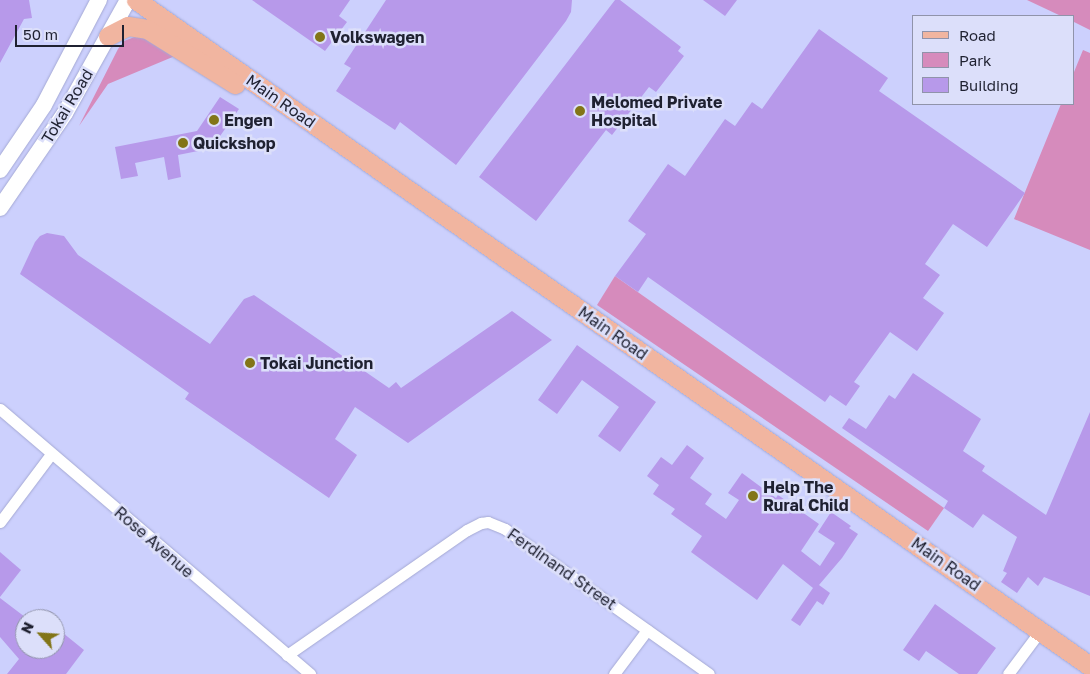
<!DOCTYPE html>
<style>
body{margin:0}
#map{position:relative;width:1090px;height:674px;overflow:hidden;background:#ccd0fd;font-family:"Golos Text",sans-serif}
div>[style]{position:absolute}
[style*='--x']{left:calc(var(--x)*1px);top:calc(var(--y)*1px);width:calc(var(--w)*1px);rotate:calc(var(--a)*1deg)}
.green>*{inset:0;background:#d68bbc}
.building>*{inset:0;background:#b799ea}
.roads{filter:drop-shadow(0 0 1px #a5a9d4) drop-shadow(0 0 1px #a5a9d4)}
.street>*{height:11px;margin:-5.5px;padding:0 5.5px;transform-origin:5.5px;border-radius:5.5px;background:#fff}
.secondary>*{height:16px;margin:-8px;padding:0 8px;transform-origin:8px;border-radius:8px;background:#fff}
.primary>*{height:19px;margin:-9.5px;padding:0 9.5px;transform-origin:9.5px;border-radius:9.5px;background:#f1b5a0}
.dots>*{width:14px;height:14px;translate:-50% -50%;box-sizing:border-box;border:2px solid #dcdffa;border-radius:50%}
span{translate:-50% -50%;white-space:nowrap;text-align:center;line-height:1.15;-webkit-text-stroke:5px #dcdffa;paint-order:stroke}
.poi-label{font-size:16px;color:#1f2131;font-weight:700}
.left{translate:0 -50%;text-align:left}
.street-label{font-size:16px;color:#1f2131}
.legend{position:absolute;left:912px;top:15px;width:162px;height:90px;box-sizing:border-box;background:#dcdffa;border:1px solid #9093aa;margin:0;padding:6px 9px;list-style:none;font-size:15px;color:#1f2131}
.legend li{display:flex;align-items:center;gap:10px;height:25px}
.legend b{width:25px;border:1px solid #9093aa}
.north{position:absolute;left:15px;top:609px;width:50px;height:50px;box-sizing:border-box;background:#dcdffa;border:1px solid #9093aa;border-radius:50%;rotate:296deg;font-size:14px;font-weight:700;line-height:20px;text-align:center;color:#1f2131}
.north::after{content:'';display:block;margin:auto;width:18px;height:22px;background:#827517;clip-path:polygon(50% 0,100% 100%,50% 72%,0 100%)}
.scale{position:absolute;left:15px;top:25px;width:109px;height:22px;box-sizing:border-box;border:2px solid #1f2131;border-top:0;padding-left:6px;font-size:15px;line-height:18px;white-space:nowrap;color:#1f2131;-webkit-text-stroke:4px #dcdffa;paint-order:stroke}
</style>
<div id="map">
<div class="green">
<div style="clip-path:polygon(1027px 0,1090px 0,1090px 30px,1074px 22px,1074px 16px,1061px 16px)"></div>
<div style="clip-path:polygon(137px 36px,144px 37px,175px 56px,108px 84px,79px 126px,118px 49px,124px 41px)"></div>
<div style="clip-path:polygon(1083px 50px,1090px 53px,1090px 250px,1014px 219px,1061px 104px,1074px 104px,1074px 72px)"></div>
<div style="clip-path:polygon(615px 276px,944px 508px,928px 531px,597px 305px)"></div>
</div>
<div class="building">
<div style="clip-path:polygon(0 0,29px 0,32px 18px,24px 19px,0 63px)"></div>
<div style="clip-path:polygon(252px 0,350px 0,339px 16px,347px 22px,325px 51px)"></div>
<div style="clip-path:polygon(386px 0,572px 0,571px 12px,566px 21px,456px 165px,400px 122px,395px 130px,336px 91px,351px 68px,344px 64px)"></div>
<div style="clip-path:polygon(615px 0,620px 0,681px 47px,678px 51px,684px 56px,656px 92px,649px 87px,612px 135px,606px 130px,536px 221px,479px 177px)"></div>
<div style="clip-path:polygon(703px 0,737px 0,725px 16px)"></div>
<div style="clip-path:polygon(819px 29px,888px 78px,879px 91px,1025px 193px,987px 247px,953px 224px,925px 264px,940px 275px,923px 298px,944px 313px,917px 351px,890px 332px,854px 382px,860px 386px,846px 406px,830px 395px,825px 402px,648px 277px,638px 292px,615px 276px,646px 234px,628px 221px,668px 164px,685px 176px,725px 119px,735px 126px,752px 102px,762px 109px)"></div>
<div style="clip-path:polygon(220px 97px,239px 109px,211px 149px,203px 143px,198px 151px,178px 155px,181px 177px,168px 180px,164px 157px,135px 163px,138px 176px,121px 179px,115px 147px,197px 131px)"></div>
<div style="clip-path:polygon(47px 233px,64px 236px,78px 255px,210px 344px,244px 299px,254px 295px,389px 388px,396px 382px,401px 388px,512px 311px,552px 340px,408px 443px,355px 407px,335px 439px,357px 455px,329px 498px,185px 399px,189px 393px,20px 274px,35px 242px,40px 236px)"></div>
<div style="clip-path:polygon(577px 345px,656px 402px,620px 452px,598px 436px,619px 407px,582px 380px,557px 414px,538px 400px)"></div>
<div style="clip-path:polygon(913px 373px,981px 419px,963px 451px,985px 466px,982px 471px,1046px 515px,1090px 412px,1090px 596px,1044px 577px,1038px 586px,1028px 577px,1017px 593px,1001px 582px,1007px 573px,1003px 571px,1017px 537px,983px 514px,973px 528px,944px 508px,948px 501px,842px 428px,849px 418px,866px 429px,889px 395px,895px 399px)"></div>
<div style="clip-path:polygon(687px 445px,704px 458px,690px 478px,712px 494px,705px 504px,726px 519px,739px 500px,728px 493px,742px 473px,776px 498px,778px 495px,819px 524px,801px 551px,820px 566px,835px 543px,818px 532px,831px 512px,851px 526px,849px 528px,858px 534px,842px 558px,819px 585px,830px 593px,823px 605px,817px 601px,800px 626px,791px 620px,813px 588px,783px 564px,757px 600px,691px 552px,702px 536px,671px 514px,675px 509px,653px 494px,659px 485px,647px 476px,661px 457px,672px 465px)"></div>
<div style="clip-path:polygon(0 552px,21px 570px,0 597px)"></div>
<div style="clip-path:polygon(0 598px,25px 617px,25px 649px,55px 649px,55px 643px,63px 633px,84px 650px,66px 674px,7px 674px,19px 659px,0 637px)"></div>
<div style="clip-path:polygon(935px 604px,996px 648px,977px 674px,959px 674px,926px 651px,919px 661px,903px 650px)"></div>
</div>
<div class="roads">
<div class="street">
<div style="--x:0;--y:409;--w:408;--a:40.5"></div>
<div style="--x:0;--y:522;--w:85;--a:-53.1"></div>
<div style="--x:287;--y:655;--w:219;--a:-34.8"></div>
<div style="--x:467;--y:530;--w:16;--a:-27"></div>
<div style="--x:481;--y:523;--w:7;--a:-8"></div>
<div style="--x:488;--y:522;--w:18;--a:22"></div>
<div style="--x:505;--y:529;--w:250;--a:35.4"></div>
<div style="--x:614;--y:674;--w:55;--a:-53.1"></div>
<div style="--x:1008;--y:674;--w:54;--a:-53.3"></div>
</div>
<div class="secondary">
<div style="--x:0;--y:170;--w:78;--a:-55.9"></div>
<div style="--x:44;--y:105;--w:119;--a:-62.4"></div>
<div style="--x:0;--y:208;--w:115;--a:-55.6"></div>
<div style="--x:65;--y:113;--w:129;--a:-60.9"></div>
</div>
<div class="primary">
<div style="--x:136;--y:0;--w:1163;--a:34.92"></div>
<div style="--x:108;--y:36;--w:22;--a:-27"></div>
<div style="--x:128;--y:26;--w:19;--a:9"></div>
<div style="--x:147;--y:29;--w:104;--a:32"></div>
</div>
</div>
<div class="dots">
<div style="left:320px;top:37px;background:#827517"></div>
<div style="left:580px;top:111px;background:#827517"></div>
<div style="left:214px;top:120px;background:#827517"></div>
<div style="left:183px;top:143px;background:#827517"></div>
<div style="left:250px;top:363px;background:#827517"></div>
<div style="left:753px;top:496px;background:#827517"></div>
</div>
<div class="poi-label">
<span class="left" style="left:330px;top:37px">Volkswagen</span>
<span class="left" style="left:591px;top:111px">Melomed Private<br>Hospital</span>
<span class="left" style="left:224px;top:120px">Engen</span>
<span class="left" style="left:193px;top:143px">Quickshop</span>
<span class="left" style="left:260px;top:363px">Tokai Junction</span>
<span class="left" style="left:763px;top:496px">Help The<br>Rural Child</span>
</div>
<div class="street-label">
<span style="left:281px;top:101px;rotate:35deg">Main Road</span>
<span style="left:67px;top:106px;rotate:-59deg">Tokai Road</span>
<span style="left:613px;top:333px;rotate:35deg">Main Road</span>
<span style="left:154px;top:542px;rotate:41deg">Rose Avenue</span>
<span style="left:946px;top:564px;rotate:35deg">Main Road</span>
<span style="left:562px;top:569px;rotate:35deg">Ferdinand Street</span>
</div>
<ul class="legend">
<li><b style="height:6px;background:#f1b5a0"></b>Road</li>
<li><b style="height:14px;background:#d68bbc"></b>Park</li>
<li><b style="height:14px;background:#b799ea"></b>Building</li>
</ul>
<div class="north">N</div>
<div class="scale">50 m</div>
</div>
